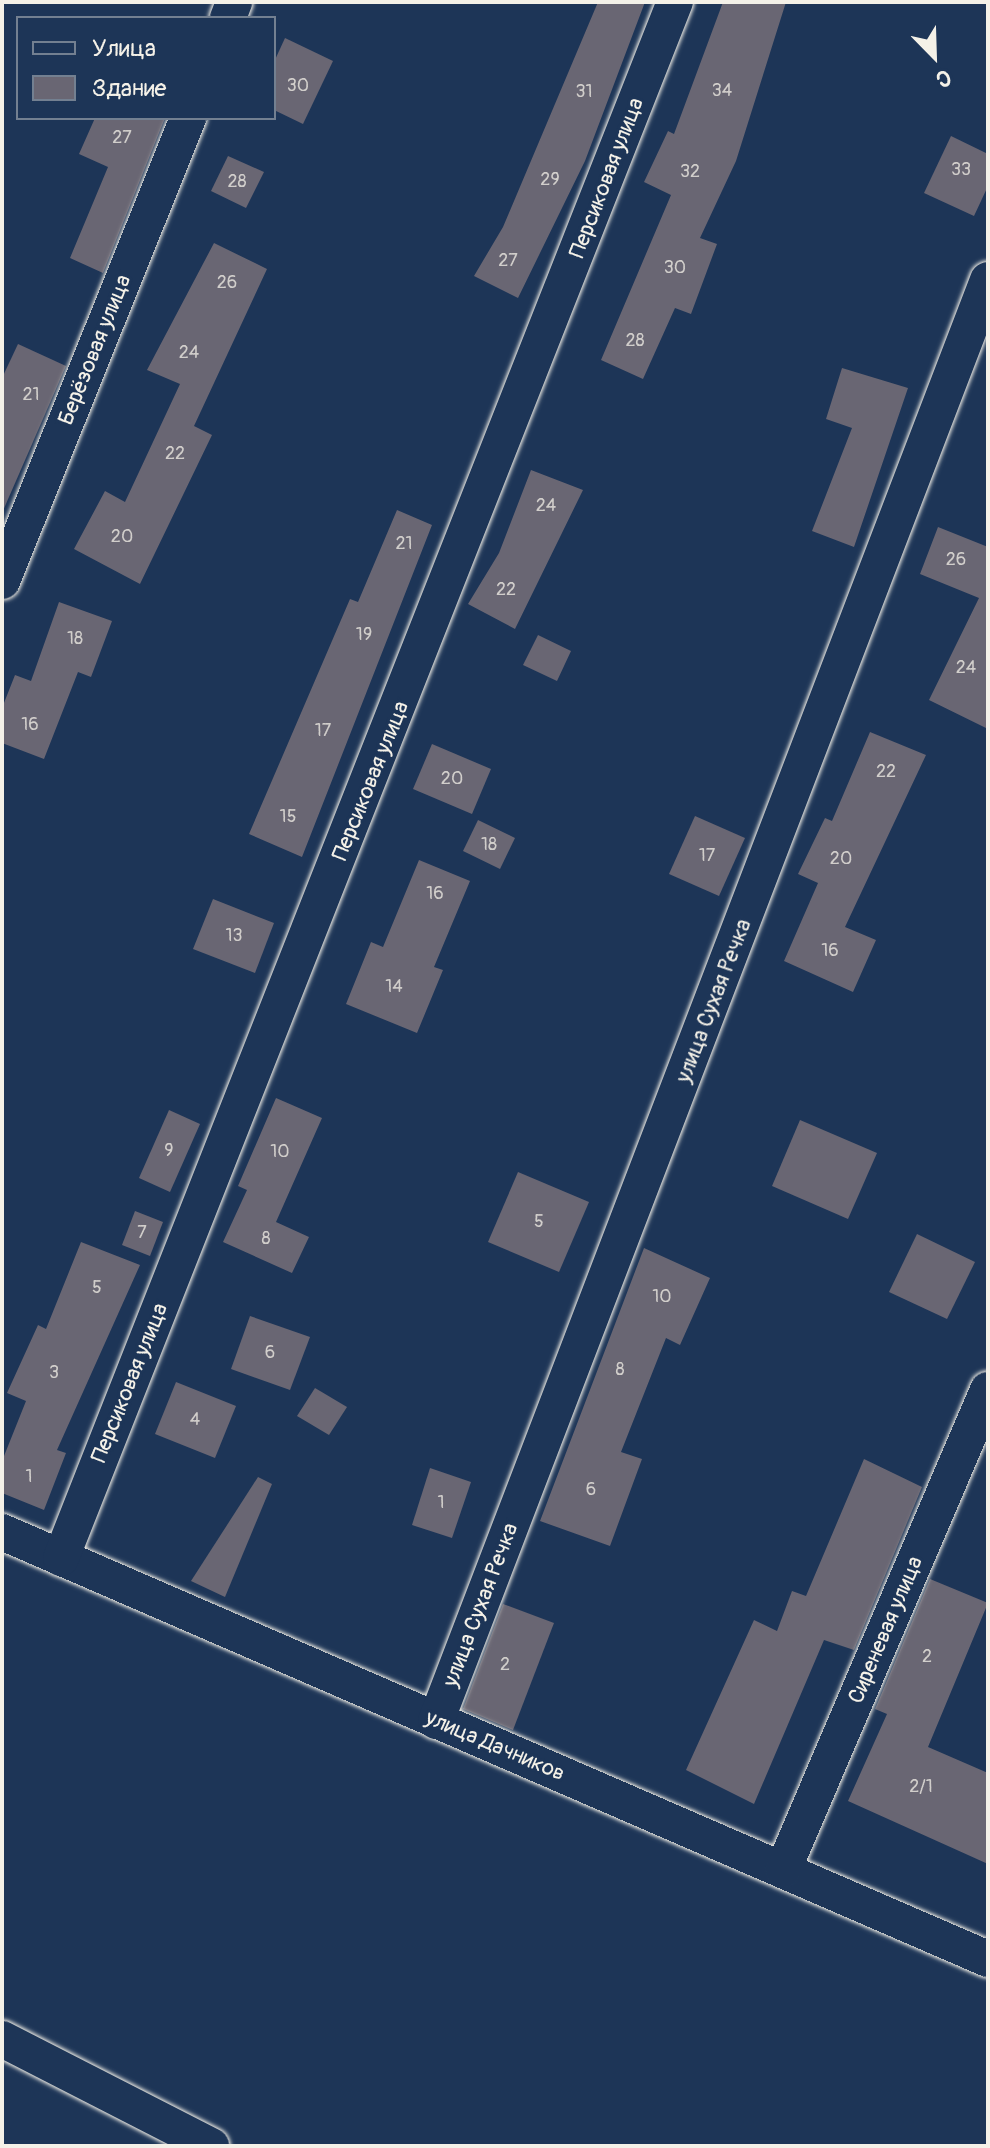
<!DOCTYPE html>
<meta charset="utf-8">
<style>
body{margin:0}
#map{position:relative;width:990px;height:2148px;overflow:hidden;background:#1d3557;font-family:Pangolin,sans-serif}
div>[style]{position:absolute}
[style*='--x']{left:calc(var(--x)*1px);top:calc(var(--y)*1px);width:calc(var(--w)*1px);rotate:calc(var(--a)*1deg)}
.building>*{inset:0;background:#696673}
.roads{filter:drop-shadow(0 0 2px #f4f1e8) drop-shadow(0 0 2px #f4f1e8)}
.street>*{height:36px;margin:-18px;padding:0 18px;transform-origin:18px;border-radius:18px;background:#1d3557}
span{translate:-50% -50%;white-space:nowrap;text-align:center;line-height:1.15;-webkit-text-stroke:6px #1d3557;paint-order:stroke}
.number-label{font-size:18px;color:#d1cecb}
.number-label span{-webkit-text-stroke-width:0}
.street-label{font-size:22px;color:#f4f1e8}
.frame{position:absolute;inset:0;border:4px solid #f4f1e8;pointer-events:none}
.legend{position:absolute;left:16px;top:16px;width:260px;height:104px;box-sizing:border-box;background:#1d3557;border:2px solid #738091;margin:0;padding:10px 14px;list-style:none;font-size:24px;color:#f4f1e8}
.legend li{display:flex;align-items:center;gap:16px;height:40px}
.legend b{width:40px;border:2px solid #738091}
.north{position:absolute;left:894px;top:16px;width:80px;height:80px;-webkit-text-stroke:6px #1d3557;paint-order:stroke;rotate:157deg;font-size:22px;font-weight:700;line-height:32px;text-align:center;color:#f4f1e8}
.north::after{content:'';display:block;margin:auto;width:28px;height:36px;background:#f4f1e8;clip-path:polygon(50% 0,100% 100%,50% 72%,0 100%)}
</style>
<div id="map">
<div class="building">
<div style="clip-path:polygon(598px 2px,645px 2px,585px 161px,518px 298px,474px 276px,503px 227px)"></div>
<div style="clip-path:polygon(723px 2px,786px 2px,736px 161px,700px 238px,717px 244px,691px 314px,675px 308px,643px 379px,601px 360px,671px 195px,644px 182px,668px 131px,674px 134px)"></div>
<div style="clip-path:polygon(285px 38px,333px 61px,303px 124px,274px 110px,274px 62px)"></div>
<div style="clip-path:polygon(95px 118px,165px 118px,103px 273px,70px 258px,108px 167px,79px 154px)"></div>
<div style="clip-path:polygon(951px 136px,988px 154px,988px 186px,974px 216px,924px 193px)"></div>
<div style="clip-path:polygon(228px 156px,264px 172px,246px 208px,211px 191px)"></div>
<div style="clip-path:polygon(214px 243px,267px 269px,194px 426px,212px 435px,140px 584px,74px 549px,105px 491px,125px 502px,180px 384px,147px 370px)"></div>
<div style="clip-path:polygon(18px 344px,66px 366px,2px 513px,2px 378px)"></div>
<div style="clip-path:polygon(842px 368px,908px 388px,854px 547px,812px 531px,852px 428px,826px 419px)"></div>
<div style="clip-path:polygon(531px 470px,583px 490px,515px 629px,468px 604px,499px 553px)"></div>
<div style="clip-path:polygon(397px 510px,432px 525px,302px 857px,249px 834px,350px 599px,358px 602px)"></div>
<div style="clip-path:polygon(938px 527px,988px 547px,988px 729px,929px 700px,979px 598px,920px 574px)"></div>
<div style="clip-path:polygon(59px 602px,112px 621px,91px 677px,78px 672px,44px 759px,2px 743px,2px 708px,15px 675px,31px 681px)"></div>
<div style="clip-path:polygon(538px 635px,571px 651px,557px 681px,523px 665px)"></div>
<div style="clip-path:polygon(870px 732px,926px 755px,845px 927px,876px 940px,853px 992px,784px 961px,818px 883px,798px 874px,825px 818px,832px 821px)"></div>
<div style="clip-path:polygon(432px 744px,491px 769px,472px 814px,413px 789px)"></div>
<div style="clip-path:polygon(695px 816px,745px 838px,719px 896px,669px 874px)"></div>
<div style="clip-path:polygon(478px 820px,515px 838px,500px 869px,463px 851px)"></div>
<div style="clip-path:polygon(419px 860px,470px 881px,434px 967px,443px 970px,417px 1033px,346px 1004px,371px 942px,383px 947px)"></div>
<div style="clip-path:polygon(213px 899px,274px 923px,255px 973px,193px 949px)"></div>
<div style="clip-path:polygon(276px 1098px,322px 1118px,276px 1222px,309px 1237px,292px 1273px,223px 1242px,247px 1190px,238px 1186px)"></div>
<div style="clip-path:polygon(169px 1110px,200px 1124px,170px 1192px,139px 1178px)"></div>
<div style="clip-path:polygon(800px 1120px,877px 1153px,848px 1219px,772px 1186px)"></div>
<div style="clip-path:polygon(518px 1172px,589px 1202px,559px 1272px,488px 1242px)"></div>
<div style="clip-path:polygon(135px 1211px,163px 1222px,150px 1256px,122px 1245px)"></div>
<div style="clip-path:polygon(917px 1234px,975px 1262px,947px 1319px,889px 1292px)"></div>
<div style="clip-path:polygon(81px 1242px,140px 1265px,57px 1450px,66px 1453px,44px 1510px,2px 1493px,2px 1461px,26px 1401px,7px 1393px,38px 1325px,46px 1329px)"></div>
<div style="clip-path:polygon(644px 1248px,710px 1278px,680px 1345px,666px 1338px,621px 1452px,642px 1459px,610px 1546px,540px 1521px)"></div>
<div style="clip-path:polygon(250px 1316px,310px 1337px,290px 1390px,231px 1369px)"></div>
<div style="clip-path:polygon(176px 1382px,236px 1406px,215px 1458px,155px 1434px)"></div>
<div style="clip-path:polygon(315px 1388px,347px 1407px,329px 1435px,297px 1416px)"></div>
<div style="clip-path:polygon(864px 1459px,922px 1487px,854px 1650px,824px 1640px,754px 1804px,686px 1770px,754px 1620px,777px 1631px,792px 1591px,806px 1596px)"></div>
<div style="clip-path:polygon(430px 1468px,471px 1482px,452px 1538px,412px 1525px)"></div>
<div style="clip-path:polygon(258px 1477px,272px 1484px,225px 1597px,191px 1581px)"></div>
<div style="clip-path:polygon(930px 1579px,988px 1603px,928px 1747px,988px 1773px,988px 1864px,848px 1801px,887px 1714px,875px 1709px)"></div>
<div style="clip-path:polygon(503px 1604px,554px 1623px,513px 1730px,463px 1709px)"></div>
</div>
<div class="roads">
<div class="street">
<div style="--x:228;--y:18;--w:17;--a:-69"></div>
<div style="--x:2;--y:581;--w:499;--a:-68.1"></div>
<div style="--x:2;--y:1532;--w:1074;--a:23.42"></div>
<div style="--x:61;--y:1558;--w:1673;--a:-68.47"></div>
<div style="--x:436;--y:1721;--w:1543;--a:-69.04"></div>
<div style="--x:783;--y:1870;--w:522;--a:-66.87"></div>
<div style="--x:2;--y:2039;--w:235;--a:27.1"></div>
</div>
</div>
<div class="number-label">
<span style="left:298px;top:86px">30</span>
<span style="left:722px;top:91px">34</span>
<span style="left:584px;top:92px">31</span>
<span style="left:122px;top:138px">27</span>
<span style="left:961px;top:170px">33</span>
<span style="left:690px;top:172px">32</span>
<span style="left:550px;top:180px">29</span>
<span style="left:237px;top:182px">28</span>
<span style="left:508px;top:261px">27</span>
<span style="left:675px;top:268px">30</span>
<span style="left:227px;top:283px">26</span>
<span style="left:635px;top:341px">28</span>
<span style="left:189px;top:353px">24</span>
<span style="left:31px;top:395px">21</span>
<span style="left:175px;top:454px">22</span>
<span style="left:546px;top:506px">24</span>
<span style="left:122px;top:537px">20</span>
<span style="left:404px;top:544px">21</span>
<span style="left:956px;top:560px">26</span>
<span style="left:506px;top:590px">22</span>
<span style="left:364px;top:635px">19</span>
<span style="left:75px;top:639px">18</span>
<span style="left:966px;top:668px">24</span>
<span style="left:30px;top:725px">16</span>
<span style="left:323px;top:731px">17</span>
<span style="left:886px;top:772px">22</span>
<span style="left:452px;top:779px">20</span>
<span style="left:288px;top:817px">15</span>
<span style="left:489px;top:845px">18</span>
<span style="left:707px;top:856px">17</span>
<span style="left:841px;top:859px">20</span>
<span style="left:435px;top:894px">16</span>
<span style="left:234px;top:936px">13</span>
<span style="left:830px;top:951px">16</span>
<span style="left:394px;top:987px">14</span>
<span style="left:169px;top:1151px">9</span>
<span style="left:280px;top:1152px">10</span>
<span style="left:539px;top:1222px">5</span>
<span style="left:142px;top:1233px">7</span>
<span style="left:266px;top:1239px">8</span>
<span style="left:97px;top:1288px">5</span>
<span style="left:662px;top:1297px">10</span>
<span style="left:270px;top:1353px">6</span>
<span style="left:620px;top:1370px">8</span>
<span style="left:54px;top:1373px">3</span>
<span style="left:195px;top:1420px">4</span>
<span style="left:29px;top:1477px">1</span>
<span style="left:591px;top:1490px">6</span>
<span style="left:441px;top:1503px">1</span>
<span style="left:927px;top:1657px">2</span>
<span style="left:505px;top:1665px">2</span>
<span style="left:921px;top:1787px">2/1</span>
</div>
<div class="street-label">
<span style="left:607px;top:178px;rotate:-69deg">Персиковая улица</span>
<span style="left:95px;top:350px;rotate:-68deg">Берёзовая улица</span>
<span style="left:371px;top:781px;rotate:-68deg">Персиковая улица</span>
<span style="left:714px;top:1001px;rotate:-69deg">улица Сухая Речка</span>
<span style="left:130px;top:1383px;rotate:-68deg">Персиковая улица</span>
<span style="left:481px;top:1605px;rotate:-69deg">улица Сухая Речка</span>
<span style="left:886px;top:1630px;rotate:-67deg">Сиреневая улица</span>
<span style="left:495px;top:1746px;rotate:23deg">улица Дачников</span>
</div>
<div class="frame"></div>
<ul class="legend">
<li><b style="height:10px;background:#1d3557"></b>Улица</li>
<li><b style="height:22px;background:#696673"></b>Здание</li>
</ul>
<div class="north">С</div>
</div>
